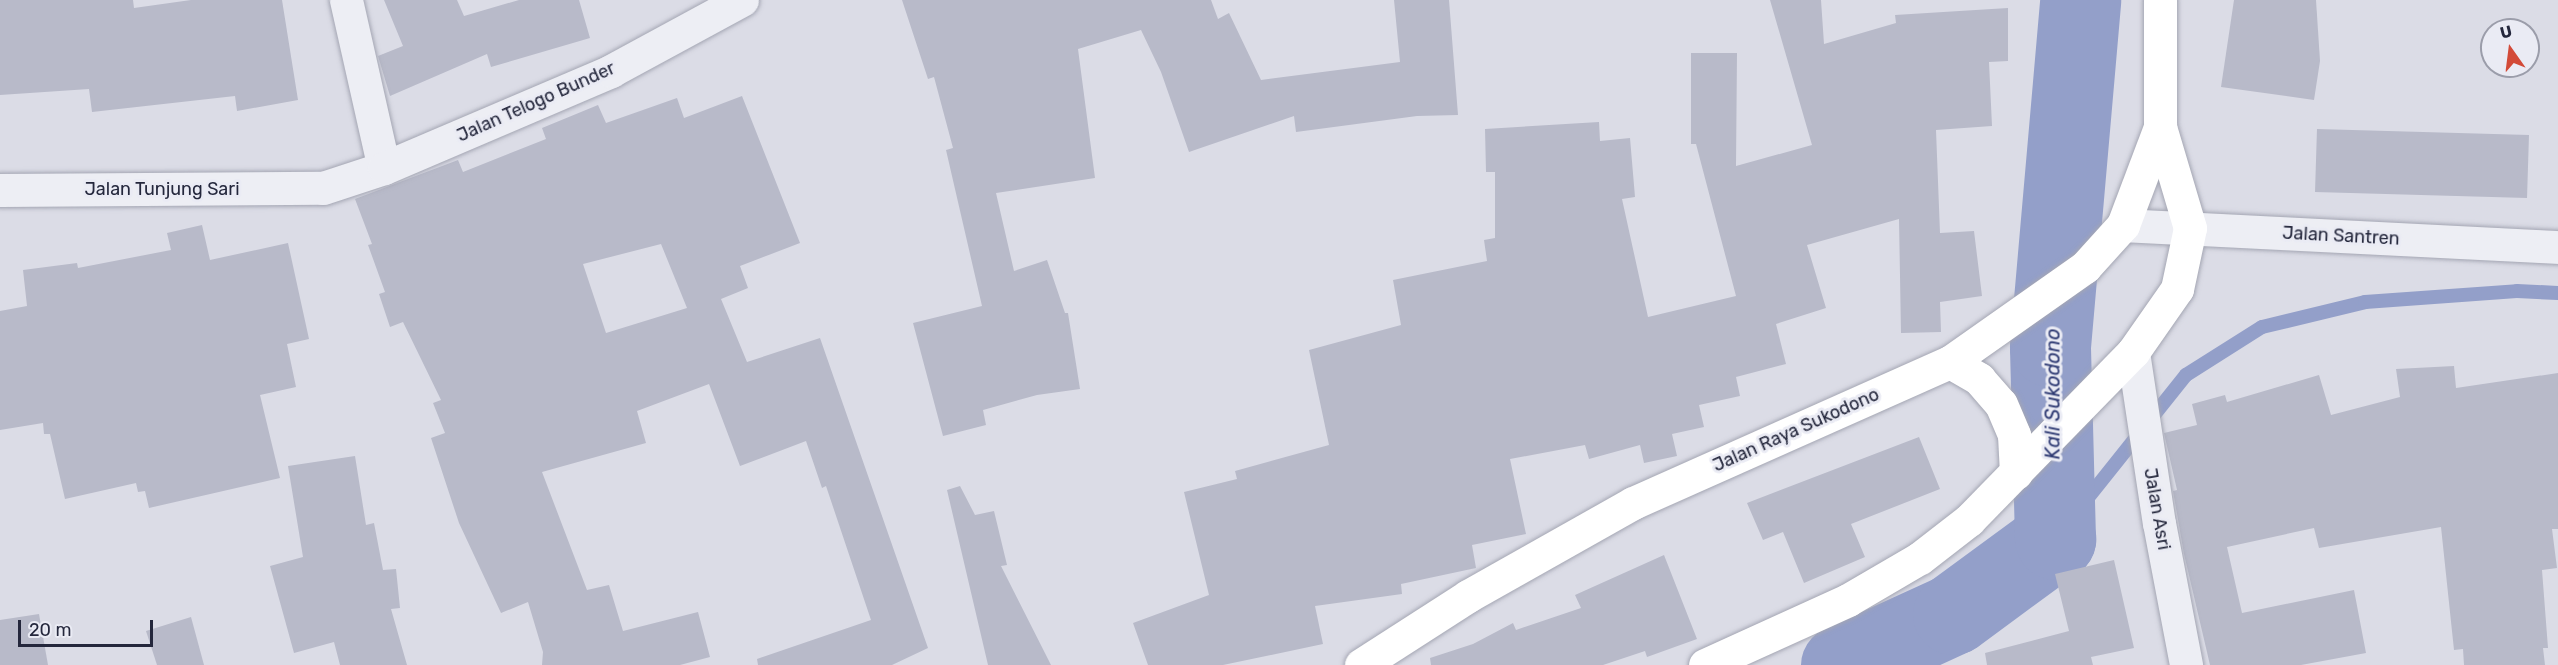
<!DOCTYPE html>
<style>
body{margin:0}
#map{position:relative;width:2558px;height:665px;overflow:hidden;background:#dbdce6;font-family:Rubik,sans-serif}
div>[style]{position:absolute}
[style*='--x']{left:calc(var(--x)*1px);top:calc(var(--y)*1px);width:calc(var(--w)*1px);rotate:calc(var(--a)*1deg)}
.stream>*{height:14px;margin:-7px;padding:0 7px;transform-origin:7px;border-radius:7px;background:#939fc9}
.river>*{height:81px;margin:-40.5px;padding:0 40.5px;transform-origin:40.5px;border-radius:40.5px;background:#939fc9}
.building>*{inset:0;background:#b8bac9}
.roads{filter:drop-shadow(0 0 2px #a4a6b3) drop-shadow(0 0 2px #a4a6b3)}
.minor>*{height:33px;margin:-16.5px;padding:0 16.5px;transform-origin:16.5px;border-radius:16.5px;background:#edeef4}
.tertiary>*{height:33px;margin:-16.5px;padding:0 16.5px;transform-origin:16.5px;border-radius:16.5px;background:#edeef4}
.secondary>*{height:33px;margin:-16.5px;padding:0 16.5px;transform-origin:16.5px;border-radius:16.5px;background:#fff}
span{translate:-50% -50%;white-space:nowrap;text-align:center;line-height:1.15;-webkit-text-stroke:6px #eaebf4;paint-order:stroke}
.street-label{font-size:18px;color:#24273c}
.water-label{font-size:20px;color:#2d3972;font-style:italic}
.north{position:absolute;left:2480px;top:18px;width:60px;height:60px;box-sizing:border-box;background:#eaebf4;border:2px solid #9b9daa;border-radius:50%;rotate:346deg;font-size:16px;font-weight:700;line-height:24px;text-align:center;color:#24273c}
.north::after{content:'';display:block;margin:auto;width:21px;height:27px;background:#d34a38;clip-path:polygon(50% 0,100% 100%,50% 72%,0 100%)}
.scale{position:absolute;left:18px;top:620px;width:135px;height:27px;box-sizing:border-box;border:3px solid #24273c;border-top:0;padding-left:8px;font-size:18px;line-height:21px;white-space:nowrap;color:#24273c;-webkit-text-stroke:4px #eaebf4;paint-order:stroke}
</style>
<div id="map">
<div class="stream">
<div style="--x:2055;--y:539;--w:210;--a:-51.4"></div>
<div style="--x:2186;--y:375;--w:90;--a:-32.3"></div>
<div style="--x:2262;--y:327;--w:106;--a:-13.6"></div>
<div style="--x:2365;--y:302;--w:152;--a:-4.1"></div>
<div style="--x:2517;--y:291;--w:41;--a:2.8"></div>
</div>
<div class="river">
<div style="--x:1841;--y:665;--w:123;--a:-24.5"></div>
<div style="--x:1953;--y:614;--w:127;--a:-36.3"></div>
<div style="--x:2055;--y:539;--w:193;--a:-91.5"></div>
<div style="--x:2050;--y:346;--w:347;--a:-85"></div>
</div>
<div class="building">
<div style="clip-path:polygon(0 0,133px 0,134px 8px,191px 0,282px 0,298px 100px,237px 111px,235px 96px,92px 112px,89px 89px,0 95px)"></div>
<div style="clip-path:polygon(384px 0,457px 0,464px 16px,519px 0,579px 0,590px 38px,491px 67px,487px 54px,390px 96px,378px 56px,403px 46px)"></div>
<div style="clip-path:polygon(902px 0,1211px 0,1218px 19px,1229px 13px,1261px 80px,1400px 62px,1394px 0,1449px 0,1458px 115px,1417px 116px,1296px 132px,1294px 116px,1189px 152px,1161px 72px,1141px 30px,1078px 49px,1095px 178px,996px 193px,1014px 271px,1047px 260px,1065px 313px,1068px 313px,1080px 389px,1037px 395px,983px 410px,986px 425px,943px 436px,913px 323px,982px 306px,946px 150px,953px 148px,934px 77px,928px 79px)"></div>
<div style="clip-path:polygon(1770px 0,1821px 0,1824px 44px,1896px 23px,1895px 15px,2008px 8px,2008px 61px,1989px 62px,1992px 126px,1936px 130px,1940px 233px,1974px 231px,1982px 296px,1940px 302px,1941px 332px,1901px 333px,1899px 219px,1807px 245px,1826px 308px,1776px 324px,1786px 364px,1736px 377px,1740px 396px,1699px 405px,1704px 427px,1672px 434px,1677px 456px,1644px 463px,1640px 445px,1589px 459px,1585px 445px,1510px 459px,1526px 534px,1472px 545px,1476px 568px,1401px 584px,1402px 594px,1315px 606px,1323px 644px,1223px 665px,1148px 665px,1133px 623px,1209px 595px,1184px 492px,1237px 479px,1235px 471px,1329px 445px,1309px 350px,1401px 325px,1393px 280px,1487px 261px,1484px 240px,1495px 238px,1495px 172px,1486px 172px,1485px 129px,1599px 122px,1600px 141px,1630px 138px,1635px 197px,1622px 199px,1648px 317px,1736px 296px,1696px 144px,1691px 144px,1691px 53px,1737px 53px,1736px 166px,1812px 145px)"></div>
<div style="clip-path:polygon(2234px 0,2316px 0,2320px 61px,2314px 100px,2221px 87px)"></div>
<div style="clip-path:polygon(evenodd,742px 96px,800px 243px,740px 266px,748px 288px,721px 299px,747px 362px,820px 338px,928px 648px,892px 665px,758px 665px,757px 659px,871px 620px,826px 486px,822px 488px,806px 441px,740px 466px,709px 384px,637px 411px,646px 443px,542px 472px,587px 590px,609px 585px,623px 631px,698px 612px,710px 657px,680px 665px,542px 665px,543px 652px,528px 602px,501px 613px,459px 523px,431px 438px,445px 433px,433px 403px,441px 400px,403px 322px,390px 327px,379px 294px,385px 292px,368px 245px,372px 244px,355px 199px,458px 160px,463px 172px,546px 139px,542px 128px,598px 105px,606px 123px,677px 98px,684px 118px,742px 96px,661px 244px,687px 308px,606px 333px,583px 264px,661px 244px)"></div>
<div style="clip-path:polygon(2317px 129px,2529px 135px,2527px 198px,2315px 192px)"></div>
<div style="clip-path:polygon(202px 225px,210px 260px,288px 243px,309px 339px,287px 344px,296px 387px,260px 395px,280px 478px,149px 508px,145px 491px,138px 492px,136px 483px,65px 499px,50px 434px,44px 434px,43px 423px,0 430px,0 311px,27px 306px,23px 270px,77px 263px,78px 268px,171px 250px,167px 233px)"></div>
<div style="clip-path:polygon(2454px 366px,2456px 388px,2558px 373px,2558px 529px,2552px 529px,2557px 568px,2542px 570px,2548px 648px,2543px 648px,2545px 665px,2464px 665px,2463px 649px,2454px 650px,2441px 527px,2319px 548px,2314px 528px,2227px 547px,2242px 613px,2354px 590px,2366px 653px,2301px 665px,2210px 665px,2184px 554px,2173px 491px,2177px 490px,2164px 433px,2197px 425px,2192px 404px,2225px 395px,2227px 402px,2319px 375px,2331px 415px,2400px 397px,2396px 369px)"></div>
<div style="clip-path:polygon(1919px 437px,1940px 489px,1851px 524px,1865px 557px,1804px 583px,1783px 532px,1763px 540px,1747px 503px)"></div>
<div style="clip-path:polygon(355px 456px,366px 525px,374px 523px,383px 570px,396px 569px,400px 608px,391px 609px,407px 665px,340px 665px,334px 642px,294px 653px,270px 566px,303px 557px,288px 466px)"></div>
<div style="clip-path:polygon(960px 486px,975px 515px,994px 511px,1007px 565px,1001px 566px,1051px 665px,988px 665px,947px 490px)"></div>
<div style="clip-path:polygon(1664px 555px,1697px 639px,1647px 657px,1645px 651px,1603px 665px,1431px 665px,1430px 658px,1473px 644px,1513px 623px,1516px 630px,1581px 608px,1575px 595px)"></div>
<div style="clip-path:polygon(2114px 560px,2134px 648px,2091px 657px,2093px 665px,1987px 665px,1985px 653px,2069px 631px,2055px 574px)"></div>
<div style="clip-path:polygon(39px 614px,48px 665px,0 665px,0 620px)"></div>
<div style="clip-path:polygon(191px 617px,204px 665px,157px 665px,146px 631px)"></div>
</div>
<div class="roads">
<div class="minor">
<div style="--x:346;--y:0;--w:172;--a:77.3"></div>
<div style="--x:0;--y:190;--w:323;--a:-0.4"></div>
<div style="--x:323;--y:188;--w:64;--a:-18.2"></div>
<div style="--x:384;--y:168;--w:247;--a:-23.1"></div>
<div style="--x:611;--y:71;--w:149;--a:-28.5"></div>
<div style="--x:2133;--y:352;--w:173;--a:81.4"></div>
<div style="--x:2159;--y:523;--w:145;--a:79.2"></div>
</div>
<div class="tertiary">
<div style="--x:2123;--y:225;--w:436;--a:2.9"></div>
</div>
<div class="secondary">
<div style="--x:1950;--y:362;--w:34;--a:30"></div>
<div style="--x:1979;--y:379;--w:33;--a:49"></div>
<div style="--x:2001;--y:404;--w:34;--a:67"></div>
<div style="--x:2014;--y:435;--w:38;--a:87"></div>
<div style="--x:1361;--y:665;--w:127;--a:-32.8"></div>
<div style="--x:1468;--y:596;--w:189;--a:-29.4"></div>
<div style="--x:1633;--y:503;--w:347;--a:-24"></div>
<div style="--x:1950;--y:362;--w:165;--a:-35.1"></div>
<div style="--x:2085;--y:267;--w:57;--a:-47.9"></div>
<div style="--x:2123;--y:225;--w:105;--a:-69.3"></div>
<div style="--x:1705;--y:665;--w:157;--a:-24.4"></div>
<div style="--x:1848;--y:600;--w:83;--a:-30.3"></div>
<div style="--x:1920;--y:558;--w:62;--a:-37.8"></div>
<div style="--x:1969;--y:520;--w:235;--a:-45.7"></div>
<div style="--x:2133;--y:352;--w:77;--a:-55.1"></div>
<div style="--x:2177;--y:289;--w:62;--a:-78"></div>
<div style="--x:2190;--y:228;--w:105;--a:-106.5"></div>
<div style="--x:2160;--y:127;--w:127;--a:-90"></div>
</div>
</div>
<div class="street-label">
<span style="left:536px;top:102px;rotate:-24deg">Jalan Telogo Bunder</span>
<span style="left:162px;top:189px">Jalan Tunjung Sari</span>
<span style="left:2341px;top:236px;rotate:3deg">Jalan Santren</span>
<span style="left:1796px;top:430px;rotate:-24deg">Jalan Raya Sukodono</span>
<span style="left:2157px;top:509px;rotate:80deg">Jalan Asri</span>
</div>
<div class="water-label">
<span style="left:2053px;top:394px;rotate:-90deg">Kali Sukodono</span>
</div>
<div class="north">U</div>
<div class="scale">20 m</div>
</div>
